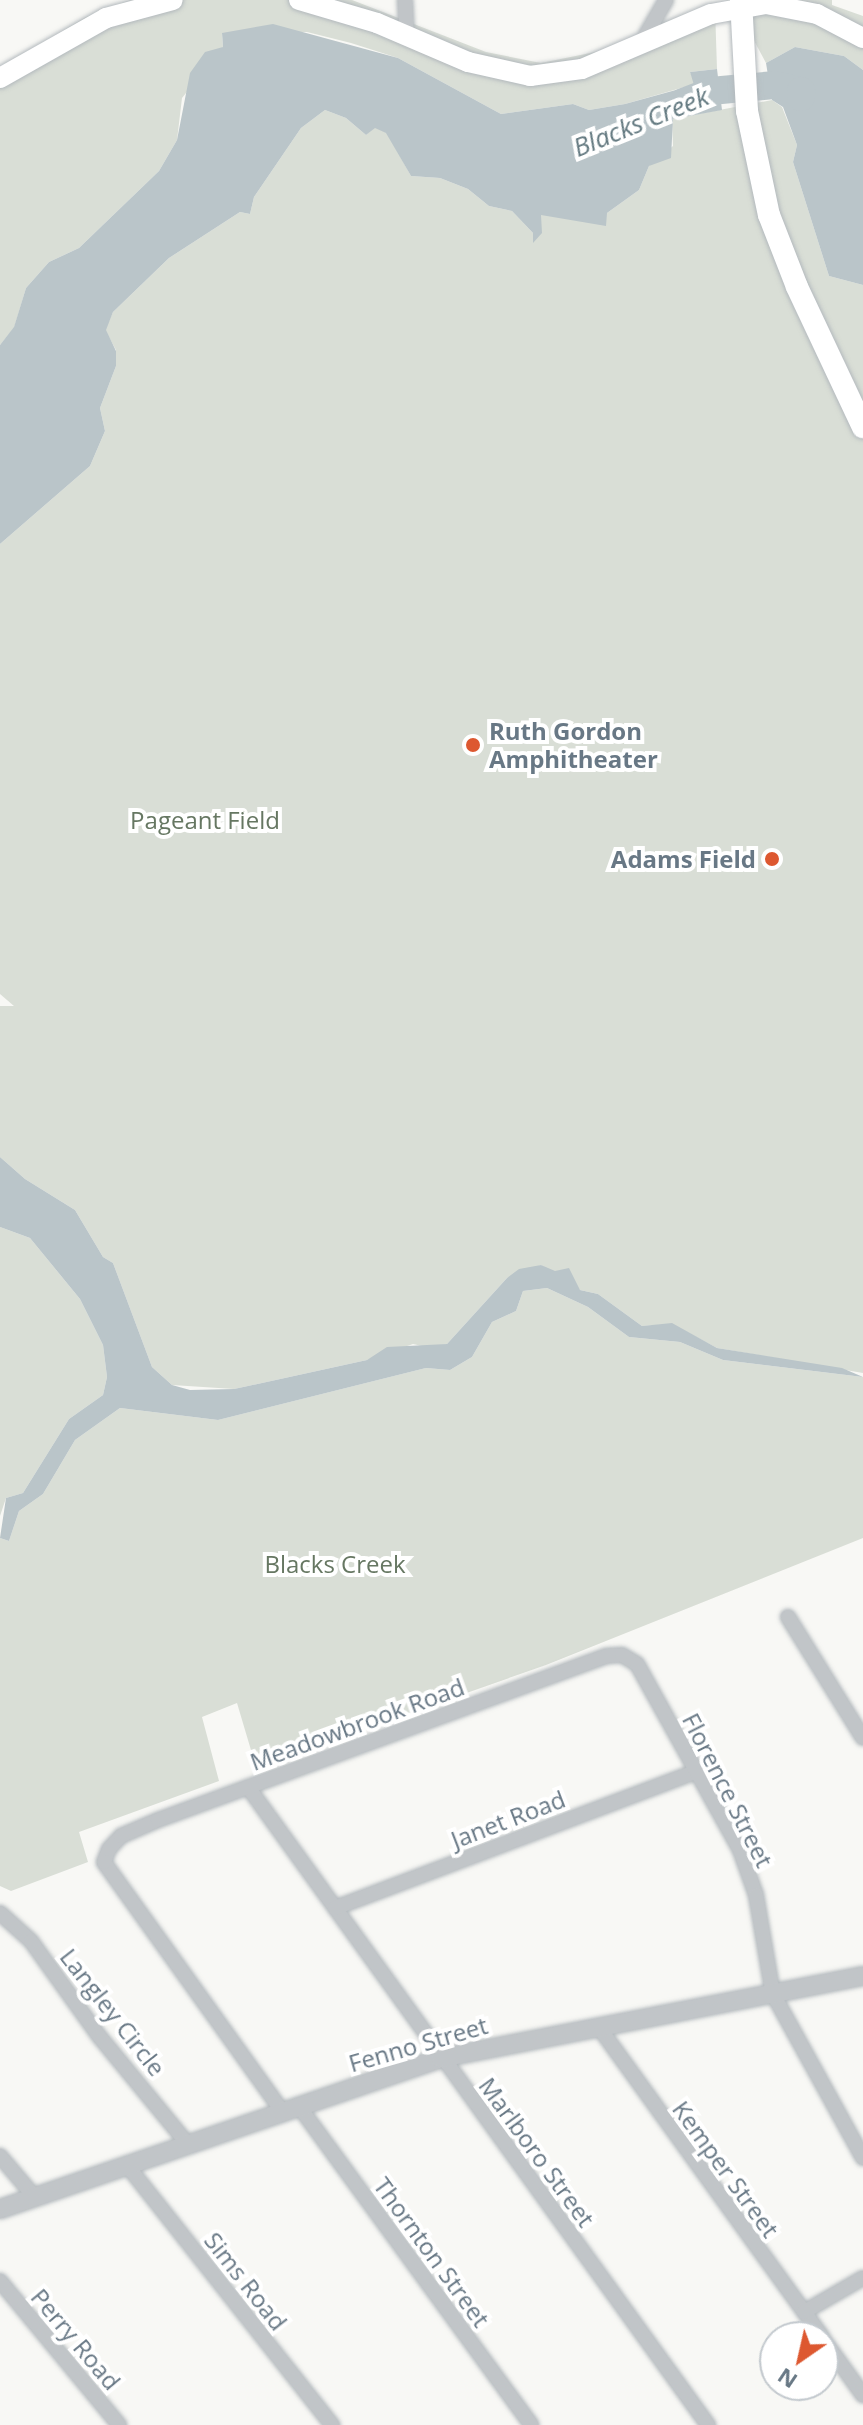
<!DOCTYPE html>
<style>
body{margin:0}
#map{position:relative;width:863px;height:2425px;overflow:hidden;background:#f8f8f5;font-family:"Open Sans",sans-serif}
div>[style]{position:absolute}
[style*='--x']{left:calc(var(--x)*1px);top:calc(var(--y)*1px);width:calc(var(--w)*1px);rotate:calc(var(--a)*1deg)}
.green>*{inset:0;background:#d9ded6}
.water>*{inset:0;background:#bac5c9}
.river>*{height:28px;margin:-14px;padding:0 14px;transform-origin:14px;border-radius:14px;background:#bac5c9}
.roads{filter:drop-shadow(0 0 2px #b3b9bd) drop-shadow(0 0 2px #b3b9bd)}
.minor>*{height:14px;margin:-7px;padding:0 7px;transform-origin:7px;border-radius:7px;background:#c1c5c8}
.tertiary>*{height:18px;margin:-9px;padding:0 9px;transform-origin:9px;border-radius:9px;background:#c1c5c8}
.secondary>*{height:20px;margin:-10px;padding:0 10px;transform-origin:10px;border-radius:10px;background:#fff}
.primary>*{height:22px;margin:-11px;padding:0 11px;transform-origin:11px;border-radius:11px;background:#fff}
.dots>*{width:22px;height:22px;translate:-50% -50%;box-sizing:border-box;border:4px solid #fff;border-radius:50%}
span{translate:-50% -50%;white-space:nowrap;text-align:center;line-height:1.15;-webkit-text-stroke:8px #fff;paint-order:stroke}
.poi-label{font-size:24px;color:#687885;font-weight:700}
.left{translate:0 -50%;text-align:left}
.right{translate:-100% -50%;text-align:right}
.park-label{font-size:24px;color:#667762}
.street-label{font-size:24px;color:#687885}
.water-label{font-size:26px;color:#637980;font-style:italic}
.north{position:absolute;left:759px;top:2321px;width:80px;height:80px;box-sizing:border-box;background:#fff;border:2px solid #c3c9ce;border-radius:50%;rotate:214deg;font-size:22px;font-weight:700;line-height:32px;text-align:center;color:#687885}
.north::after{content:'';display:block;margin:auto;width:28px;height:36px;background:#dd5830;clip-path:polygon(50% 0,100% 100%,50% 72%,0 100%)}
</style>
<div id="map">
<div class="green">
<div style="clip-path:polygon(130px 0,352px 0,486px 52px,541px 63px,605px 50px,715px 8px,717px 69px,690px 72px,695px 84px,625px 104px,589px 110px,573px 104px,501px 114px,398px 58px,351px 43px,307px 32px,222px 34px,223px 47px,182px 98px,177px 140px,159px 171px,79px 248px,49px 262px,26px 288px,14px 328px,0 345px,0 68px,86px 17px)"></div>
<div style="clip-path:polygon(748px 0,832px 0,832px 5px,863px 16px,863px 70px,844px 56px,795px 47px,766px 63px,750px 33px)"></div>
<div style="clip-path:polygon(772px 100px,782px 107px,797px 145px,793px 162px,829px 276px,863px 285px,863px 1373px,717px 1348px,672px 1324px,642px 1326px,598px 1294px,580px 1290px,541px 1265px,507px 1278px,447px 1344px,431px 1348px,413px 1344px,367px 1360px,234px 1389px,172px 1385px,152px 1367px,113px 1263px,103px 1257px,75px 1210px,25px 1179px,0 1157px,0 1006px,14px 1006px,0 994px,0 544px,90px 466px,105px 431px,100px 408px,116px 366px,116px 350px,105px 330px,113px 312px,169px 258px,240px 212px,250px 214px,254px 197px,301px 128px,325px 110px,346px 118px,366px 135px,375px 127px,387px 133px,411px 176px,440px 178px,468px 189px,489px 206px,512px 211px,533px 233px,533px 241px,540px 215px,607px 213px,639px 190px,649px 166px,673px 146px,672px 119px)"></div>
<div style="clip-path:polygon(0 1227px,30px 1238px,80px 1299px,103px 1345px,107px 1377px,103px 1395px,69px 1419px,23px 1493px,6px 1498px,0 1516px)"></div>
<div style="clip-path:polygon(547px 1288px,588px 1307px,629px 1337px,680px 1342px,723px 1360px,863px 1377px,863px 1538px,546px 1665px,256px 1767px,237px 1703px,202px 1717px,219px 1781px,79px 1832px,88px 1862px,11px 1891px,0 1886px,0 1538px,9px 1541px,19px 1511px,43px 1494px,75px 1440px,120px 1408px,218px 1420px,426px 1368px,450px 1370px,472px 1357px,492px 1322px,516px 1311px,523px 1291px)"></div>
</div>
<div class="water">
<div style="clip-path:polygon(273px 24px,398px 58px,501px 114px,573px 104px,589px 110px,625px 104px,694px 85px,690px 72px,717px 69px,722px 110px,673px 119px,671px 158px,649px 166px,639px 190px,607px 213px,606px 226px,541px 215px,542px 233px,533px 243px,533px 233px,512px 211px,489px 206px,468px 189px,440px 178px,411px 176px,386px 133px,375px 128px,366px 135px,346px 118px,325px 110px,301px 128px,254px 197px,250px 214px,240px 212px,169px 258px,113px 312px,106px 330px,116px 351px,116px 366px,100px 408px,105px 431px,90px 466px,0 544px,0 345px,14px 327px,26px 288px,49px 262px,79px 248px,159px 171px,177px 140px,190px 73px,205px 52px,223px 47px,222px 33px)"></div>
<div style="clip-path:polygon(795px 47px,844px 56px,863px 70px,863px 285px,829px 276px,793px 162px,797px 145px,783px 107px,772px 100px,766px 63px)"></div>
<div style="clip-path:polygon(0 1157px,25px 1179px,75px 1210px,103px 1257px,113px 1263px,152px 1367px,172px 1385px,190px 1390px,234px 1389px,367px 1360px,387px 1347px,447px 1344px,507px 1278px,519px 1269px,541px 1265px,555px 1271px,569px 1268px,580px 1290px,598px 1294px,642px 1326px,672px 1323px,717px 1348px,842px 1368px,863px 1377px,723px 1360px,680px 1342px,629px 1337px,588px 1307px,547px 1288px,523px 1291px,516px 1311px,492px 1322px,472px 1357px,450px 1370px,426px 1368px,218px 1420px,120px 1408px,75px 1440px,43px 1494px,19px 1511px,9px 1541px,0 1538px,6px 1498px,23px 1493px,69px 1419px,103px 1395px,107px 1377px,103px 1345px,80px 1299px,30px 1238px,0 1227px)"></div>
</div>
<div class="river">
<div style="--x:683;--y:102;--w:30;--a:-21"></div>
<div style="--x:711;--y:91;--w:63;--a:-5.4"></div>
<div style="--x:774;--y:85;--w:28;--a:13"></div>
<div style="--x:801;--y:91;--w:6;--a:90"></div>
</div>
<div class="roads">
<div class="minor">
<div style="--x:405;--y:0;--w:35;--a:87"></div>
<div style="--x:640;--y:45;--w:52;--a:-60"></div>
<div style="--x:788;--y:1617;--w:142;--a:58.2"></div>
<div style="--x:248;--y:1787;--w:787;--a:54.21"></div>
<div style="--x:335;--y:1908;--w:388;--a:-20.7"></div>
<div style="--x:0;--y:1913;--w:42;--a:42.1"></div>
<div style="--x:31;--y:1941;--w:117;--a:54.4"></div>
<div style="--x:99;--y:2036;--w:139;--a:50.6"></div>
<div style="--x:598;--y:2026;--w:383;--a:54.2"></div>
<div style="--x:298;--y:2105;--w:396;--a:53.9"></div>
<div style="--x:282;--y:2111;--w:306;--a:-125.6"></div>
<div style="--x:104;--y:1862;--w:14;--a:-69"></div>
<div style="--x:109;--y:1849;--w:18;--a:-47"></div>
<div style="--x:121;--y:1836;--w:40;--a:-23.4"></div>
<div style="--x:158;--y:1820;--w:477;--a:-20.1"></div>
<div style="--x:606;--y:1656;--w:16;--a:-4"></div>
<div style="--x:622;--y:1655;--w:17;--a:31"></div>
<div style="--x:637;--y:1664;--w:213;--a:61"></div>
<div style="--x:740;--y:1850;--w:48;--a:70.4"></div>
<div style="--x:756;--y:1895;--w:100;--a:80.3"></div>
<div style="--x:773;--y:1994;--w:187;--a:61.2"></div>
<div style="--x:0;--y:2156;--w:51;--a:49.8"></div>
<div style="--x:126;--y:2164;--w:333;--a:51.7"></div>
<div style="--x:0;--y:2281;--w:187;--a:50.4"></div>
<div style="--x:804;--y:2312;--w:68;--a:-30"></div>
<div style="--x:823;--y:2339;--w:69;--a:54.5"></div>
</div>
<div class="tertiary">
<div style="--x:0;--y:2209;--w:466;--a:-18.9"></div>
<div style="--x:441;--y:2058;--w:430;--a:-11"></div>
</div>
<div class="secondary">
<div style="--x:299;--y:0;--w:81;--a:16.4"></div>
<div style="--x:377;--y:23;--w:99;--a:23.2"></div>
<div style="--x:468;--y:62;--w:64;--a:12.7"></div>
<div style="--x:530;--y:76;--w:52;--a:-7.7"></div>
<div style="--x:582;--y:69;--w:140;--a:-23.1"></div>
<div style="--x:711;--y:14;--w:56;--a:-10.3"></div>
<div style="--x:766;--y:4;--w:52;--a:11.1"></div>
<div style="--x:817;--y:14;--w:52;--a:27.6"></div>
<div style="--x:0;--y:78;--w:122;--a:-29.5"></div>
<div style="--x:106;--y:18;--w:69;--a:-15"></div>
</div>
<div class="primary">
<div style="--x:741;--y:0;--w:111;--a:86.9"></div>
<div style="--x:747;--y:111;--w:106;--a:78.1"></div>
<div style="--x:769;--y:215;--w:77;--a:68.7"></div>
<div style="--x:797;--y:287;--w:155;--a:64.8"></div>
</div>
</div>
<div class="dots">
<div style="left:473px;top:745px;background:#dd5830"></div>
<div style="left:772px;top:859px;background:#dd5830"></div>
</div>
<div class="poi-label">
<span class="left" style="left:489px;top:745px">Ruth Gordon<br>Amphitheater</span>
<span class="right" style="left:756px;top:859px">Adams Field</span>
</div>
<div class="park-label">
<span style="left:205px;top:820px">Pageant Field</span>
<span style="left:335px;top:1564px">Blacks Creek</span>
</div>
<div class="street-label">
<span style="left:357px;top:1724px;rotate:-20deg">Meadowbrook Road</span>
<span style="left:728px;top:1790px;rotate:63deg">Florence Street</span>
<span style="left:508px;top:1819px;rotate:-21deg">Janet Road</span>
<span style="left:113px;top:2012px;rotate:52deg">Langley Circle</span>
<span style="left:418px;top:2044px;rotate:-16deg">Fenno Street</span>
<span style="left:537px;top:2152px;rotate:54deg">Marlboro Street</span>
<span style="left:726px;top:2169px;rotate:54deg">Kemper Street</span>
<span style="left:432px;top:2252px;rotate:54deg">Thornton Street</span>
<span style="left:246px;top:2281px;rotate:52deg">Sims Road</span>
<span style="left:76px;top:2339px;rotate:50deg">Perry Road</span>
</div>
<div class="water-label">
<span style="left:641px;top:122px;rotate:-22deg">Blacks Creek</span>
</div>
<div class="north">N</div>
</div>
